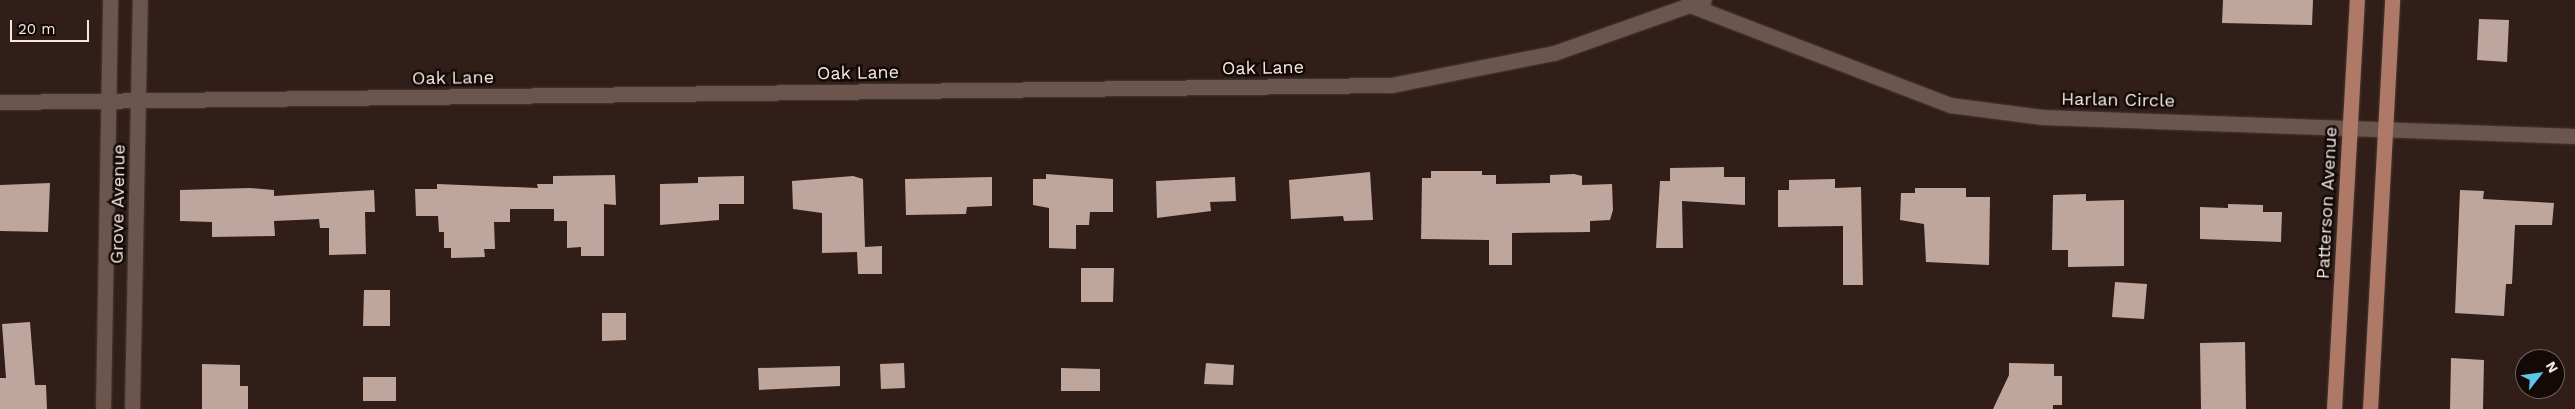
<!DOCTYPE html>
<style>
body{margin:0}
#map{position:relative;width:2575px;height:409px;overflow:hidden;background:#311e18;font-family:"Work Sans",sans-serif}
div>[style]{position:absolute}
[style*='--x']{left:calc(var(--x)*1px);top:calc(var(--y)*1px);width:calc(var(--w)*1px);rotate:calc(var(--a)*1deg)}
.building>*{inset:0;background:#bfa69d}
.roads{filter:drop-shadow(0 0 1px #483935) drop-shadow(0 0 1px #483935)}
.street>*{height:15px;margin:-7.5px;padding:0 7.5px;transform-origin:7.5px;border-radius:7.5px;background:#6b554d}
.secondary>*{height:15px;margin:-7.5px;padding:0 7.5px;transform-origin:7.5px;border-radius:7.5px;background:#6b554d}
.primary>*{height:15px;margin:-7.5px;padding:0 7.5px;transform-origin:7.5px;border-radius:7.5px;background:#ae7966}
span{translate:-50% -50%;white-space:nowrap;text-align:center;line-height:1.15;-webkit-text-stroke:5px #130a08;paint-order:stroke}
.street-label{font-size:18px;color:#f4e7e2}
.north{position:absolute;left:2515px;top:349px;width:50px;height:50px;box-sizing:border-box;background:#130a08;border:1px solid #6d625f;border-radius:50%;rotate:60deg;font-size:14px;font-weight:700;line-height:20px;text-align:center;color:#f4e7e2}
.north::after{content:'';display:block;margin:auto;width:18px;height:22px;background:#5bc8e7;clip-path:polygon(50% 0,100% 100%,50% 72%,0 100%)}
.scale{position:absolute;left:10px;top:20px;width:79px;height:22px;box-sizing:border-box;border:2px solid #f4e7e2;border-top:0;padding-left:6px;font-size:15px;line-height:18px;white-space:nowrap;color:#f4e7e2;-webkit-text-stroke:4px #130a08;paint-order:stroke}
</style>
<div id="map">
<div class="building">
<div style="clip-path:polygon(2223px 0,2313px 0,2312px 25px,2222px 23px)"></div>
<div style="clip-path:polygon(2479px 19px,2509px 20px,2507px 62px,2477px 60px)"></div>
<div style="clip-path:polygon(1724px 167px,1724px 177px,1745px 177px,1745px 205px,1682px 201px,1683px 248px,1656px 248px,1660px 181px,1670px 181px,1670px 168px)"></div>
<div style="clip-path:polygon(1431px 171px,1482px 171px,1482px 175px,1496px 175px,1496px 184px,1550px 183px,1550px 175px,1574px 174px,1582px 176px,1582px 185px,1612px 184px,1613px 210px,1610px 220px,1590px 221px,1590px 232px,1512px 233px,1512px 265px,1489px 265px,1489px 240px,1421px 239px,1422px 178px,1431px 178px)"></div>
<div style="clip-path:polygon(1370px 172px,1373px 220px,1344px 221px,1343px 216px,1291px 219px,1289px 180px)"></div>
<div style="clip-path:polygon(1046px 174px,1113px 179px,1113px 212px,1090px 212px,1089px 225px,1076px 225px,1076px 249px,1049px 248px,1049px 208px,1033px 205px,1033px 179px,1046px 179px)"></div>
<div style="clip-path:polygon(615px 175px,616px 205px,604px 204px,604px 256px,581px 256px,581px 247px,567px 248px,567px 221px,554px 221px,554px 209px,510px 209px,510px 222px,494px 222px,495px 249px,484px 249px,485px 257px,451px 258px,451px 248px,444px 248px,444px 232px,439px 232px,438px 216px,416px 216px,415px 189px,437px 189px,437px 184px,538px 188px,537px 184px,553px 184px,553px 176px)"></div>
<div style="clip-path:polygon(744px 176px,744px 204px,719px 204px,719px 220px,660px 225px,660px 184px,698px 183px,698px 177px)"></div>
<div style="clip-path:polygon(853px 176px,863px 179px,865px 247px,882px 246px,882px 274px,858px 274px,857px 252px,822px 253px,822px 213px,793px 209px,792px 181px)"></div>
<div style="clip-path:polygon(992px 177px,992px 206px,967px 207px,966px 214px,906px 215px,905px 179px)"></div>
<div style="clip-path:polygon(1235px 177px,1236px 201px,1210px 202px,1211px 211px,1157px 218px,1156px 181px)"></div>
<div style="clip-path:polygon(1835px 179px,1835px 188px,1861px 187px,1863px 285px,1843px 285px,1843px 226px,1778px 227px,1778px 190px,1789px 190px,1789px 180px)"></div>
<div style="clip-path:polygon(50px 183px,48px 232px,0 231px,0 185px)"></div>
<div style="clip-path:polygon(250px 188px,274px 190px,274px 196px,374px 190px,375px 212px,365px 212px,366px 254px,329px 255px,329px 228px,320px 228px,319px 219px,274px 221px,275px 236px,212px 237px,212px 222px,180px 221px,180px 190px)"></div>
<div style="clip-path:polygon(1915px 188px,1966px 188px,1966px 197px,1990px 197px,1989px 265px,1926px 262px,1924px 224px,1900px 220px,1901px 193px,1915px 193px)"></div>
<div style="clip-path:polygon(2460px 190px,2484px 191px,2483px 199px,2554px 203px,2552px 225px,2515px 225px,2512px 284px,2506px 284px,2504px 316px,2455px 313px)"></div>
<div style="clip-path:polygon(2086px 194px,2086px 201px,2124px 200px,2124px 266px,2068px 267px,2068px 250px,2052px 250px,2053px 195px)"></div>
<div style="clip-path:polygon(2228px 204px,2263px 205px,2263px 212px,2282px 212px,2281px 242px,2200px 239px,2200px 207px,2228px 208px)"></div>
<div style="clip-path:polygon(1081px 268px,1114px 268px,1113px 302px,1081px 302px)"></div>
<div style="clip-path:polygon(2115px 282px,2147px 284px,2144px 319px,2112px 317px)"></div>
<div style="clip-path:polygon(364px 290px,390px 290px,390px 326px,363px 326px)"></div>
<div style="clip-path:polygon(602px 313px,626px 313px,626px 340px,602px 341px)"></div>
<div style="clip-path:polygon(30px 322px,35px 385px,46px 385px,47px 409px,0 409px,0 378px,6px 378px,2px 324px)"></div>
<div style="clip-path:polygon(2245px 342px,2246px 409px,2201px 409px,2200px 343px)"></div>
<div style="clip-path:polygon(2451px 358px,2484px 360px,2483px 409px,2450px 409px)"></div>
<div style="clip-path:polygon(904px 363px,905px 388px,881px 389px,880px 364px)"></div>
<div style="clip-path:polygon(1206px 363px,1234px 365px,1233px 385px,1204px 384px)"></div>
<div style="clip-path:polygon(2009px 363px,2054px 364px,2054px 376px,2062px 376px,2062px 405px,2053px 405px,2053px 409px,1993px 409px,2009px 375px)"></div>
<div style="clip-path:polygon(202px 364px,240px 365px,240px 386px,248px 386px,248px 409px,202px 409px)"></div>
<div style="clip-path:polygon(840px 366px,840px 386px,759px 390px,758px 368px)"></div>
<div style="clip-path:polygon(1061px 368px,1100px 369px,1100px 391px,1061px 391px)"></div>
<div style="clip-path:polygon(363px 377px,396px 377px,396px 401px,363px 401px)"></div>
</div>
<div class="roads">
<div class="street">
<div style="--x:1687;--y:4;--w:282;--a:21"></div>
<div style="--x:1950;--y:105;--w:93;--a:7.4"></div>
<div style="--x:2042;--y:117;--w:533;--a:2.04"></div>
<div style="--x:0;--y:102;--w:1392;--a:-0.7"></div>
<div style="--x:1392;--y:85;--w:165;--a:-11.2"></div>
<div style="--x:1554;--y:53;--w:159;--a:-19.5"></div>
</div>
<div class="secondary">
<div style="--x:103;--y:409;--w:409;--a:-89"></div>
<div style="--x:132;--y:409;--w:409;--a:-88.9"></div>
</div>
<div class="primary">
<div style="--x:2334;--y:409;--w:410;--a:-86.8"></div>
<div style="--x:2370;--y:409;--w:410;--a:-86.9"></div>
</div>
</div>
<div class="street-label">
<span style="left:1263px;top:68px;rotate:-1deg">Oak Lane</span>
<span style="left:858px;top:73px;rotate:-1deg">Oak Lane</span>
<span style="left:453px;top:78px;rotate:-1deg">Oak Lane</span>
<span style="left:2118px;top:100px;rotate:1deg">Harlan Circle</span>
<span style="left:2327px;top:203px;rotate:-87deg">Patterson Avenue</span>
<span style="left:118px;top:204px;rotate:-89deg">Grove Avenue</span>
</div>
<div class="north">N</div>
<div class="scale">20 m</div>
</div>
